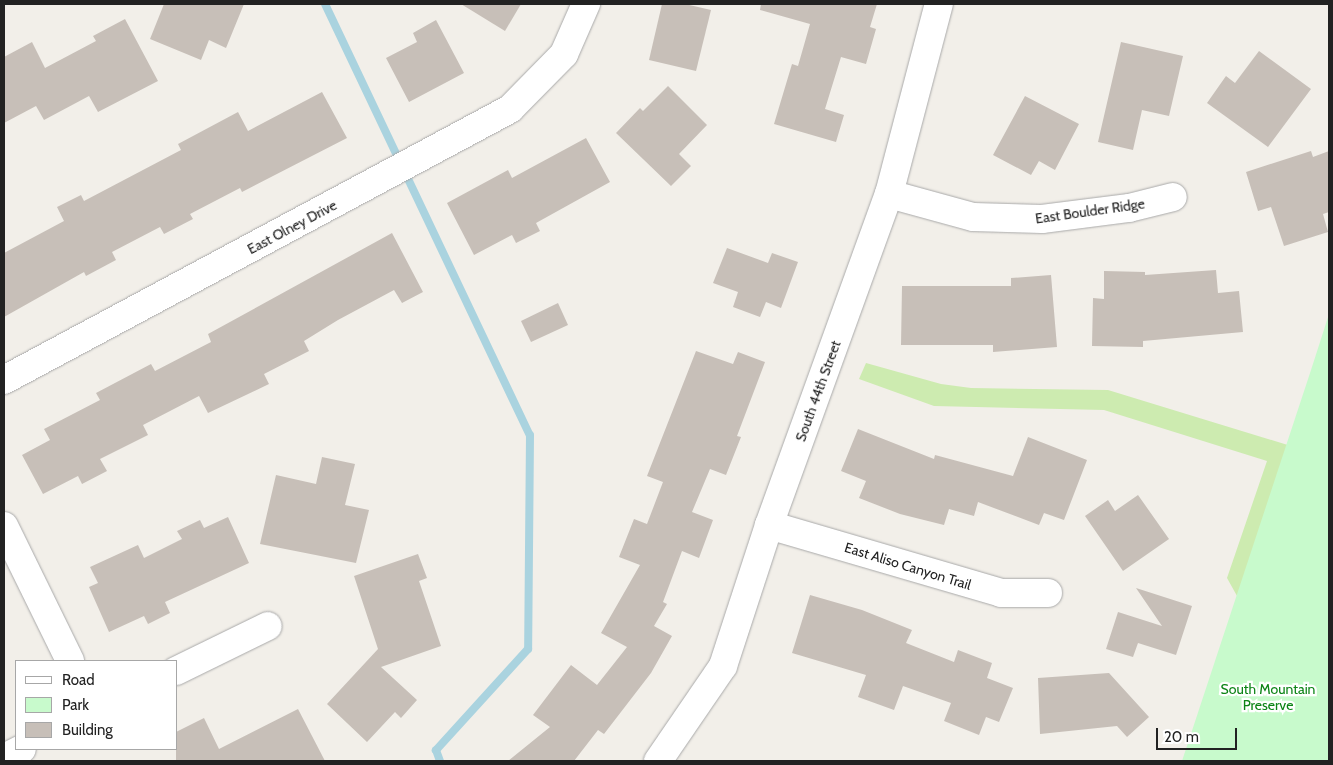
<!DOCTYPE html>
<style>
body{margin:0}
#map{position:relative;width:1333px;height:765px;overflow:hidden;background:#f2efe9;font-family:Cabin,sans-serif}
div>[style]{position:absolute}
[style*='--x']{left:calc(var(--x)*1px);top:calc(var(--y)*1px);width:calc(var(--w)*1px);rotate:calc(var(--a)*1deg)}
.grass>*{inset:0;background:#cdebb0}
.park>*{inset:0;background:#c8facc}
.stream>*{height:8px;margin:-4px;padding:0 4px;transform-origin:4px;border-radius:4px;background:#aad3df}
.building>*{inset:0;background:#c7bfb8}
.roads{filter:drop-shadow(0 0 1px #a9a9a9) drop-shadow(0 0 1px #a9a9a9)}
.minor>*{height:28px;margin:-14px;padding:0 14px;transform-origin:14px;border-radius:14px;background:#fff}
span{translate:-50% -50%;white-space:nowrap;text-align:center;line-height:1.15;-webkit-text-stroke:4.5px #fff;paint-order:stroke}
.street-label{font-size:14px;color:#222}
.park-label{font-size:14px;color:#0c8416}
.frame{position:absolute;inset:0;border:5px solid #222;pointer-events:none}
.legend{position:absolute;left:15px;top:660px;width:162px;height:90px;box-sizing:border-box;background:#fff;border:1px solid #a7a7a7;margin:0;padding:6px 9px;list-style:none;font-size:15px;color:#222}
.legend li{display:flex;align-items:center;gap:10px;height:25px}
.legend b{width:25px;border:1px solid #a7a7a7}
.scale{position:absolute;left:1156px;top:728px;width:81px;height:22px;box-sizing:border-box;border:2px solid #222;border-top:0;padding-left:6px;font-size:15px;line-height:18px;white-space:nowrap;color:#222;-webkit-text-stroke:4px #fff;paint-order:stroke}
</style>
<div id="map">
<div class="grass">
<div style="clip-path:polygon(866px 363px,941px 384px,971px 388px,1108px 390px,1291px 446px,1329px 761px,1227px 578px,1267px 461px,1104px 410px,934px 406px,859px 379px)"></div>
</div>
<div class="park">
<div style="clip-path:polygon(1329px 314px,1329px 761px,1182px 761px,1311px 370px)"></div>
</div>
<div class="stream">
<div style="--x:325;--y:4;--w:477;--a:64.6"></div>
<div style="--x:530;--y:435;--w:214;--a:90.5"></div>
<div style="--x:528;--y:649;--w:137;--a:132.3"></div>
<div style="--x:436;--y:750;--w:12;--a:70"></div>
</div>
<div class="building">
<div style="clip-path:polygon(164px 4px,244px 4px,226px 48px,209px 40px,201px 60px,150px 39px)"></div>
<div style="clip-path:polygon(461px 4px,521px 4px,505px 31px)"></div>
<div style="clip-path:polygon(662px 4px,685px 4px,711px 10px,696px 71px,649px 60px)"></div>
<div style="clip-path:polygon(761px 4px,877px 4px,870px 27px,876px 29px,866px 64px,841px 57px,825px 109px,844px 115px,836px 142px,774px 124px,792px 64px,798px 66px,810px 24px,760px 10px)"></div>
<div style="clip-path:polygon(125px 19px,158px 81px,98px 112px,89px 96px,44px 120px,36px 106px,4px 123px,4px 57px,32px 42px,45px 68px,96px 41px,93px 36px)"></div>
<div style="clip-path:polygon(436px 20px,464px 73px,409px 102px,386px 58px,417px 42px,413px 33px)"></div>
<div style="clip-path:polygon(1121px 42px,1183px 56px,1169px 116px,1142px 110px,1133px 150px,1098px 142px)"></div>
<div style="clip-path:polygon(1259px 51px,1311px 89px,1268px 147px,1207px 103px,1226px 76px,1235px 83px)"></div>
<div style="clip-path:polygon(668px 86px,707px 125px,679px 154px,691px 166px,671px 186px,616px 133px,640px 108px,643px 111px)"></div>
<div style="clip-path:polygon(322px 92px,347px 138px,242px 192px,240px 188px,190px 214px,193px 219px,164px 234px,160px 227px,112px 252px,116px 260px,86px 276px,84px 272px,4px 317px,4px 253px,64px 221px,57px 207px,81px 195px,84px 201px,181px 150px,178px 144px,238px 112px,248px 131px)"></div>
<div style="clip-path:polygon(1025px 96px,1079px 124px,1055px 170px,1039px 161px,1031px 175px,993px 155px)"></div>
<div style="clip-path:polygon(586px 138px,610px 182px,536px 223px,540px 231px,516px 243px,512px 235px,474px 255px,447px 203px,508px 170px,512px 178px)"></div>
<div style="clip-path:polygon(1311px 151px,1313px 157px,1329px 151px,1329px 212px,1323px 214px,1328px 232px,1284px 246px,1271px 207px,1258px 211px,1246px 172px)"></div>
<div style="clip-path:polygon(392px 233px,423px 292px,402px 303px,394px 290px,338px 320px,304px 341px,309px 351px,264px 374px,269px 384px,208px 413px,199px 396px,143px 425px,148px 435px,100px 459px,107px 471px,82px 484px,78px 476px,43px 494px,22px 455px,50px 440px,44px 429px,100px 400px,96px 393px,151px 364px,155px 371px,211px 342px,208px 334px)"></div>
<div style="clip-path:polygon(727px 248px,768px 263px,772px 253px,798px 262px,781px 308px,766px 302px,760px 317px,733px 307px,738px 292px,713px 283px)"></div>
<div style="clip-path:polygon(1216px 270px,1218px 293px,1239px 291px,1243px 332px,1143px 341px,1143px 347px,1092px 346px,1093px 298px,1104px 299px,1104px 271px,1145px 272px,1145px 275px)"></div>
<div style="clip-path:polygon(1051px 275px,1057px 347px,993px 352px,993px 345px,901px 345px,902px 286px,1011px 286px,1011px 278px)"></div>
<div style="clip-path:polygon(558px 303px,568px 325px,531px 342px,521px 321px)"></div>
<div style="clip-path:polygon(696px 351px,733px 364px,738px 352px,765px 362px,737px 436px,741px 437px,726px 475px,710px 469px,692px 512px,713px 520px,699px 558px,682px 551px,663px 602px,667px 604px,654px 626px,672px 636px,651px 673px,604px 734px,598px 730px,574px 761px,508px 761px,550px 727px,533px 715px,571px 665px,597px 685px,627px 647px,601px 633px,640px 565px,619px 557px,634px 519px,647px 524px,663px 482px,647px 476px)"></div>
<div style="clip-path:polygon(858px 429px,934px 459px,935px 455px,1013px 476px,1028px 437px,1087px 460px,1064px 520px,1044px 513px,1039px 525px,978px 502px,974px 516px,949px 509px,944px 525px,900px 514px,859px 498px,866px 481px,841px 471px)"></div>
<div style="clip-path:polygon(322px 457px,355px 464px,345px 505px,369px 510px,356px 563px,260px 544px,276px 475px,316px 484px)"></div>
<div style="clip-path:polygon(1138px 495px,1169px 539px,1123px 571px,1085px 516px,1108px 500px,1115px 511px)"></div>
<div style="clip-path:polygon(228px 517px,249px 563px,165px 602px,170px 613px,148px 624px,144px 616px,109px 632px,89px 587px,98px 583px,90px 567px,138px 545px,144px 558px,182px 539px,177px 531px,200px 520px,204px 528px)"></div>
<div style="clip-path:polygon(418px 554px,427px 578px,419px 581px,441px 646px,381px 667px,417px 700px,401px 718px,395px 712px,367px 742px,327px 704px,378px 649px,354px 576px)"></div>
<div style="clip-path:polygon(1136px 588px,1192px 606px,1176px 655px,1138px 643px,1133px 657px,1106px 649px,1118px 612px,1162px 626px)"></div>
<div style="clip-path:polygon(810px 595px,862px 610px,912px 630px,906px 643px,954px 662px,958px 650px,992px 663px,987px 678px,1013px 688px,999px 722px,986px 717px,979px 735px,944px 721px,951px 703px,903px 686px,894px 710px,858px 697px,866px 675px,792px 653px)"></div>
<div style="clip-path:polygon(1109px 673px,1149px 717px,1127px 737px,1117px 726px,1040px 734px,1038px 678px)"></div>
<div style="clip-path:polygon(298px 709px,325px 761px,176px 761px,176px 732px,204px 718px,219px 749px)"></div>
</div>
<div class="roads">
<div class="minor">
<div style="--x:889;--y:194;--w:87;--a:15.3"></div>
<div style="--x:973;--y:217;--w:69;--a:1.7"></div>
<div style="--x:1042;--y:219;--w:88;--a:-7.2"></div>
<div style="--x:1129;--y:208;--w:45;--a:-14"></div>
<div style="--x:4;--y:380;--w:574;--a:-28.17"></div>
<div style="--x:510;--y:109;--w:77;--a:-45.5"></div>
<div style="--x:564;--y:54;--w:55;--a:-66.3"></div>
<div style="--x:769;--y:525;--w:242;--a:16.3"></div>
<div style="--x:1001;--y:593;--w:47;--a:0"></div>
<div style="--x:4;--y:526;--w:150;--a:63.9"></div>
<div style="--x:176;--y:671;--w:102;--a:-26.1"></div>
<div style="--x:4;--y:758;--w:20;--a:-27"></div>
<div style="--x:658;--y:761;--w:115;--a:-55.6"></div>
<div style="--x:723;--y:666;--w:148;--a:-71.9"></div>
<div style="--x:769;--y:525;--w:352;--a:-70.1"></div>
<div style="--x:889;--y:194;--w:196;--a:-75.3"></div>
</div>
</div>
<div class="street-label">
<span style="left:1090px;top:211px;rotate:-8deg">East Boulder Ridge</span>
<span style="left:292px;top:227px;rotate:-28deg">East Olney Drive</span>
<span style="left:818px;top:391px;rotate:-70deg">South 44th Street</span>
<span style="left:908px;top:566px;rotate:17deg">East Aliso Canyon Trail</span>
</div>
<div class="park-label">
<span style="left:1268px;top:697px">South Mountain<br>Preserve</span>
</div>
<div class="frame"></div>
<ul class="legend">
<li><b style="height:6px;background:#fff"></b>Road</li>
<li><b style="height:14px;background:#c8facc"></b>Park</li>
<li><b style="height:14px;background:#c7bfb8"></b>Building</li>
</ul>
<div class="scale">20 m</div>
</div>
